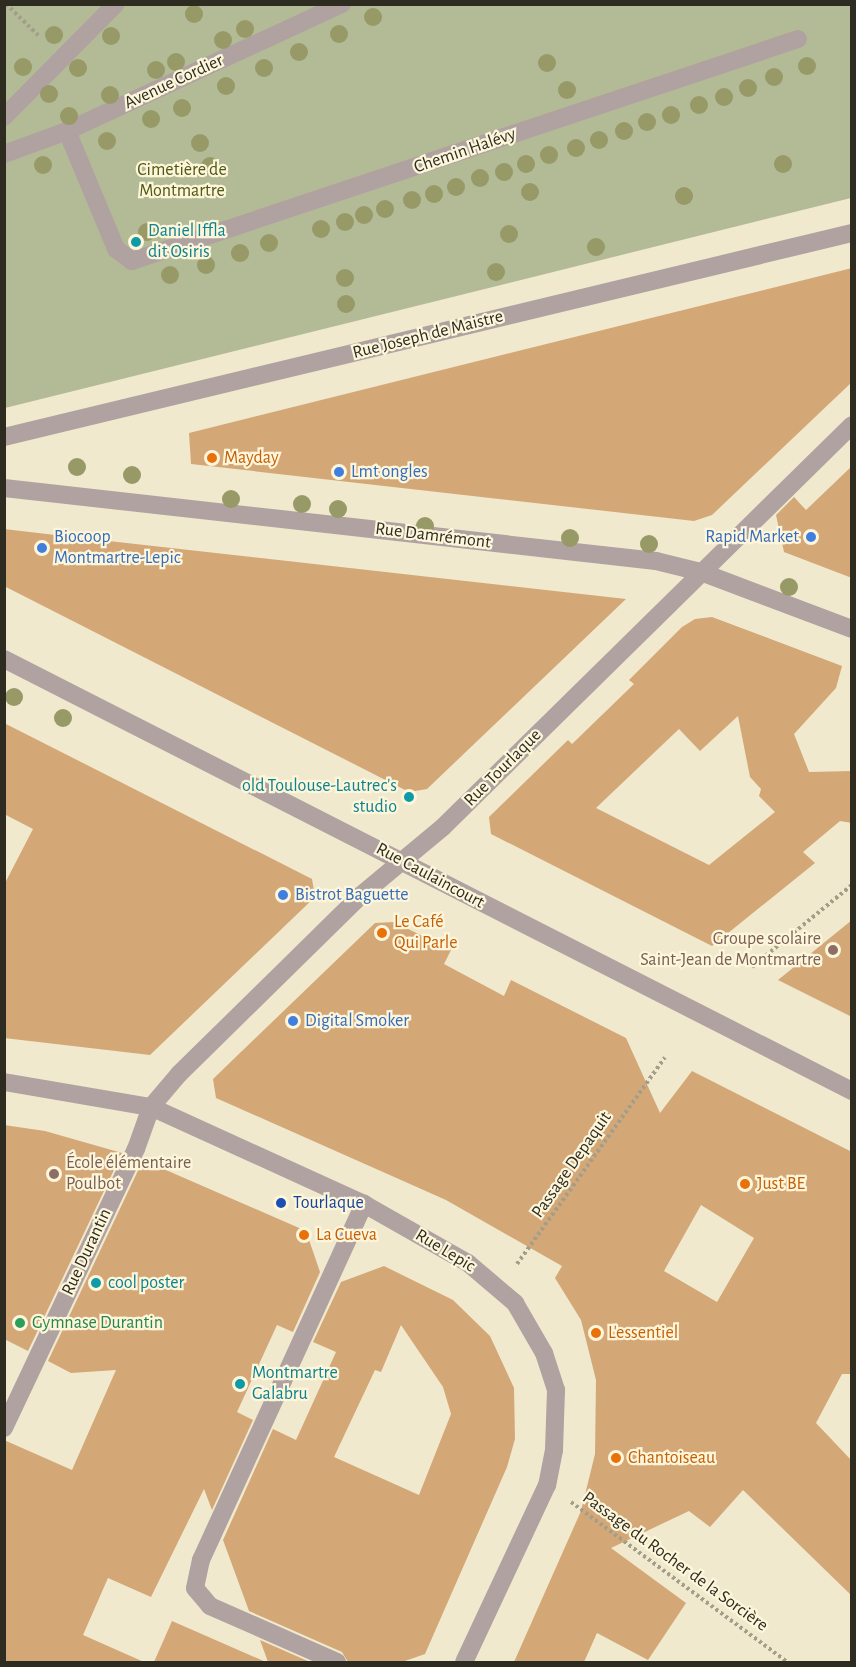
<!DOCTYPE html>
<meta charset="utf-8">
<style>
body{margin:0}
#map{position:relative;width:856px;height:1667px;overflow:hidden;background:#f0e9ce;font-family:"Alegreya Sans",sans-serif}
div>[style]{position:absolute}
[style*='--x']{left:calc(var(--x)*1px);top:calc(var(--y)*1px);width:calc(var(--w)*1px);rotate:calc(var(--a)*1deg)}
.green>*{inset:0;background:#b3bb96}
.building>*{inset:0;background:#d4a777}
.path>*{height:4px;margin-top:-2px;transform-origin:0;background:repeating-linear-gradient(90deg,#a39e8a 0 3px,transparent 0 6px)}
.minor>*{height:18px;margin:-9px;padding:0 9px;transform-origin:9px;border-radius:9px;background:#afa2a0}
.trees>*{width:18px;height:18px;margin:-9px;border-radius:50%;background:#979967}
.dots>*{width:16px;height:16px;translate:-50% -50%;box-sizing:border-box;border:3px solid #fdf6db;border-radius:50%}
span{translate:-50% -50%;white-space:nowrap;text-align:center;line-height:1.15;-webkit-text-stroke:4.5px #fdf6db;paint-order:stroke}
.street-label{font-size:18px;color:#2e2c21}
.park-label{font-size:18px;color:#4f5813}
.culture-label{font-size:18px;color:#0d838f}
.left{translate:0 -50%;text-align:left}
.right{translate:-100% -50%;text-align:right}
.food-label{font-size:18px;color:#c56008}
.shop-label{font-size:18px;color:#366cbe}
.education-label{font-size:18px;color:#785e54}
.transit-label{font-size:18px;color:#164399}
.leisure-label{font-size:18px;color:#27864d}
.frame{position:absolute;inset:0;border:6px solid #2e2c21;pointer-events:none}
</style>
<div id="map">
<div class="green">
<div style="clip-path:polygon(4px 5px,851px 5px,851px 198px,5px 408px)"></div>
</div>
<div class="building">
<div style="clip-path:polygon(852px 268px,852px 382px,712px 515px,694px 521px,191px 464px,189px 433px)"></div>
<div style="clip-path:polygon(852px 466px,852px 578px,784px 552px,776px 515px,794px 497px,806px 510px)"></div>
<div style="clip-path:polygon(4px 529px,64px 536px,626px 599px,427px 789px,409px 792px,4px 586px)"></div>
<div style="clip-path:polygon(evenodd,712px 617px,842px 666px,836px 688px,794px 734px,809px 772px,852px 771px,852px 823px,840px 821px,803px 852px,815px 863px,712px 946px,491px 834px,489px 817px,568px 740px,572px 744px,634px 684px,629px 680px,682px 627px,695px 619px,712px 617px,738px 716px,750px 777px,761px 789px,759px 796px,775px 812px,709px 865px,596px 808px,679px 729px,700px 751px,738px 716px)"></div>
<div style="clip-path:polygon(4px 723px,312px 879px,315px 897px,150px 1055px,4px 1038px,4px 885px,33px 829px,4px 814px)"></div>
<div style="clip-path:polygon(852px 920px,852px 1017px,778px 980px)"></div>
<div style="clip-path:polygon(evenodd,394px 922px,451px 950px,444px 964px,504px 996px,511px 980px,626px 1038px,660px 1113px,692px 1071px,852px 1152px,852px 1374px,842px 1374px,816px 1423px,852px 1461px,852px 1596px,743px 1490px,710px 1527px,689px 1511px,611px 1548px,686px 1603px,648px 1660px,597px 1633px,584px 1662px,514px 1662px,581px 1511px,595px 1454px,596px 1380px,581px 1320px,555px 1278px,562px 1266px,446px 1200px,216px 1098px,213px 1079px,375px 923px,394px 922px,701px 1205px,754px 1238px,717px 1302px,664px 1271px,701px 1205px)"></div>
<div style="clip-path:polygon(4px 1125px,45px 1131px,122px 1153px,28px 1351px,4px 1339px)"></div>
<div style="clip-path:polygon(143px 1160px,306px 1231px,320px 1272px,293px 1332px,277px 1325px,237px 1412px,253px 1420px,212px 1510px,204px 1489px,151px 1597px,108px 1578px,83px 1635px,144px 1662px,4px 1662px,4px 1440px,72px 1470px,116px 1370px,71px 1373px,48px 1361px)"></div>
<div style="clip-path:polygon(evenodd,384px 1266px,453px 1300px,490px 1336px,514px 1388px,515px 1439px,507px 1467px,425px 1654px,402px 1662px,348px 1662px,342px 1652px,249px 1611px,223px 1540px,273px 1429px,296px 1440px,336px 1352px,313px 1342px,341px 1282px,384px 1266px,401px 1325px,443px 1387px,451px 1414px,419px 1495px,334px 1457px,375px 1370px,381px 1372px,401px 1325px)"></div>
<div style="clip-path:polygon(172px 1621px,266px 1662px,154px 1662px)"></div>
<div style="clip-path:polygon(260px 1640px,310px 1662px,268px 1662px)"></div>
</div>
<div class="path">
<div style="--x:6;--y:4;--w:47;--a:44.1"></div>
<div style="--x:752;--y:967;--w:129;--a:-39.4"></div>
<div style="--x:517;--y:1264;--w:254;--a:-54.4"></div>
<div style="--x:571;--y:1502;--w:269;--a:36.5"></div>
</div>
<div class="minor">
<div style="--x:4;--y:117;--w:159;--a:-45.3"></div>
<div style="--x:67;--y:131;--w:128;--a:67.4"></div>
<div style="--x:116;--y:249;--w:20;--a:37"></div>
<div style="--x:132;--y:261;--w:702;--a:-18.43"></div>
<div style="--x:4;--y:154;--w:67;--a:-20.1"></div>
<div style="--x:67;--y:131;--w:303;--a:-24.8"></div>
<div style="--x:4;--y:437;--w:872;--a:-13.53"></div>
<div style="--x:4;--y:488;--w:656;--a:6.39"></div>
<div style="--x:656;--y:561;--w:46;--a:13.7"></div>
<div style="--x:701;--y:572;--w:161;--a:20.7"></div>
<div style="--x:4;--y:659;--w:952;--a:27"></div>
<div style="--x:4;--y:1082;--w:149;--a:9.7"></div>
<div style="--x:151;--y:1107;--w:234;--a:24.5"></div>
<div style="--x:364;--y:1204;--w:120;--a:29.6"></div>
<div style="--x:468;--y:1263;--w:62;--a:40.4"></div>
<div style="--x:515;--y:1303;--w:58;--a:59.9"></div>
<div style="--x:544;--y:1353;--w:39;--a:72"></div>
<div style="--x:556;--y:1390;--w:60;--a:91.9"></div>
<div style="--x:554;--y:1450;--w:36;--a:101"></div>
<div style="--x:547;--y:1485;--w:195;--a:115.1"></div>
<div style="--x:4;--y:1428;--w:309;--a:-64.7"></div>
<div style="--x:136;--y:1149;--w:45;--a:-70.3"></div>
<div style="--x:151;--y:1107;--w:43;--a:-49.7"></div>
<div style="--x:179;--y:1074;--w:254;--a:-44.5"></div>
<div style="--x:360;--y:896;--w:108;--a:-39.7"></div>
<div style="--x:443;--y:827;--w:573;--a:-44.51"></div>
<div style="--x:337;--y:1662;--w:139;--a:-156.2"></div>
<div style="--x:210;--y:1606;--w:23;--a:-130"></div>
<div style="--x:195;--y:1588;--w:29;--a:-78"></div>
<div style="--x:201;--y:1560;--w:392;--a:-65.4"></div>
</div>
<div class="trees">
<div style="left:194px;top:14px"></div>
<div style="left:373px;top:17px"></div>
<div style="left:245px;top:29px"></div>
<div style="left:339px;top:34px"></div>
<div style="left:54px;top:35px"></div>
<div style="left:111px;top:36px"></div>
<div style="left:223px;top:40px"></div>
<div style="left:299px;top:52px"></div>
<div style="left:176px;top:62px"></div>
<div style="left:547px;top:63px"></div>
<div style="left:807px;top:66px"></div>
<div style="left:23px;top:67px"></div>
<div style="left:78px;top:68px"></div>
<div style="left:264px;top:68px"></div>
<div style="left:156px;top:70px"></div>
<div style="left:774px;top:77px"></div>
<div style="left:226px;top:86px"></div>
<div style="left:748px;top:88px"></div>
<div style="left:567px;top:90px"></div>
<div style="left:49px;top:94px"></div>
<div style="left:110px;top:95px"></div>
<div style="left:724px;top:97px"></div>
<div style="left:699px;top:105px"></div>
<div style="left:182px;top:108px"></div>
<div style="left:671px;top:115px"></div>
<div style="left:69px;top:116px"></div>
<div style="left:151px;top:119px"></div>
<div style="left:647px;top:122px"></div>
<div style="left:624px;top:131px"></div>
<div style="left:599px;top:140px"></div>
<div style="left:107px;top:141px"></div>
<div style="left:200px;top:143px"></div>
<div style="left:576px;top:148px"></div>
<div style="left:549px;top:155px"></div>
<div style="left:526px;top:164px"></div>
<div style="left:783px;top:164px"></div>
<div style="left:43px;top:165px"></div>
<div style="left:210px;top:166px"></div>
<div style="left:504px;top:172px"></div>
<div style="left:480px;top:178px"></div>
<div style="left:456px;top:187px"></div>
<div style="left:530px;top:192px"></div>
<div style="left:434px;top:194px"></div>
<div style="left:684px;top:196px"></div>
<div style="left:412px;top:200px"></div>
<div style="left:385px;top:209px"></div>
<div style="left:364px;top:215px"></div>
<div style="left:345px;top:222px"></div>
<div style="left:321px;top:229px"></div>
<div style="left:147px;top:232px"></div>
<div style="left:509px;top:234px"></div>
<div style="left:269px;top:243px"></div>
<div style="left:596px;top:247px"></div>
<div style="left:240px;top:253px"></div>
<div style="left:206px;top:265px"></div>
<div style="left:496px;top:272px"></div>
<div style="left:170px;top:275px"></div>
<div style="left:345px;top:278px"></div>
<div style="left:346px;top:304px"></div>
<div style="left:77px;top:467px"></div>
<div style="left:132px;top:475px"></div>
<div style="left:231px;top:499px"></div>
<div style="left:302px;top:504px"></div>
<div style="left:338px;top:509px"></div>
<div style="left:425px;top:526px"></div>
<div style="left:570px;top:538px"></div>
<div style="left:649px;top:544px"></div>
<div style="left:789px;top:587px"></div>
<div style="left:14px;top:697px"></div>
<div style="left:63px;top:718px"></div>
</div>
<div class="dots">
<div style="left:136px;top:242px;background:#0f9aa8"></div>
<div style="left:212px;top:458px;background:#e8710a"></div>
<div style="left:339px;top:472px;background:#3f7fe0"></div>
<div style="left:811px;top:537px;background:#3f7fe0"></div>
<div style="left:42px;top:548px;background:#3f7fe0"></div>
<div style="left:409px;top:797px;background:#0f9aa8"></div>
<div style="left:283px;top:895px;background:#3f7fe0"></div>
<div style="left:382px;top:933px;background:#e8710a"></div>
<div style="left:833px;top:950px;background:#8d6e63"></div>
<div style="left:293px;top:1021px;background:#3f7fe0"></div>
<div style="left:54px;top:1174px;background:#8d6e63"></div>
<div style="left:745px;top:1184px;background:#e8710a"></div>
<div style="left:281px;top:1203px;background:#1a4fb4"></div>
<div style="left:304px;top:1235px;background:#e8710a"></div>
<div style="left:96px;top:1283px;background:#0f9aa8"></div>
<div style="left:20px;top:1323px;background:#2e9e5b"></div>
<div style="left:596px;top:1333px;background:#e8710a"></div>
<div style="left:240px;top:1384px;background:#0f9aa8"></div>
<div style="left:616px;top:1458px;background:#e8710a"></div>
</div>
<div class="street-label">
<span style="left:174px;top:82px;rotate:-25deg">Avenue Cordier</span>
<span style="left:465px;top:151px;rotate:-19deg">Chemin Halévy</span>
<span style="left:428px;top:335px;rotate:-14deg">Rue Joseph de Maistre</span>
<span style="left:433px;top:536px;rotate:7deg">Rue Damrémont</span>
<span style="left:503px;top:768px;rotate:-45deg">Rue Tourlaque</span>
<span style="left:430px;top:876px;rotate:28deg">Rue Caulaincourt</span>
<span style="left:572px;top:1165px;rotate:-55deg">Passage Depaquit</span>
<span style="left:445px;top:1251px;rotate:31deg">Rue Lepic</span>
<span style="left:87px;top:1252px;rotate:-65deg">Rue Durantin</span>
<span style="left:675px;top:1562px;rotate:36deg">Passage du Rocher de la Sorcière</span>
</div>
<div class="park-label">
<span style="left:182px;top:181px">Cimetière de<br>Montmartre</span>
</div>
<div class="culture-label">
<span class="left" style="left:148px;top:242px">Daniel Iffla<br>dit Osiris</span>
<span class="right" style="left:397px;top:797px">old Toulouse-Lautrec's<br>studio</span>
<span class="left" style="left:108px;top:1283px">cool poster</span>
<span class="left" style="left:252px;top:1384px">Montmartre<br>Galabru</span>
</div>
<div class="food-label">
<span class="left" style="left:224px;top:458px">Mayday</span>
<span class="left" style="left:394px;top:933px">Le Café<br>Qui Parle</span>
<span class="left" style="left:757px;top:1184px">Just BE</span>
<span class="left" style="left:316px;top:1235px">La Cueva</span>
<span class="left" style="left:608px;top:1333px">L'essentiel</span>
<span class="left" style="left:628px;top:1458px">Chantoiseau</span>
</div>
<div class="shop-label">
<span class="left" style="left:351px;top:472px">Lmt ongles</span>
<span class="right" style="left:799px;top:537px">Rapid Market</span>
<span class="left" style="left:54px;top:548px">Biocoop<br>Montmartre-Lepic</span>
<span class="left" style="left:295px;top:895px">Bistrot Baguette</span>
<span class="left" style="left:305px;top:1021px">Digital Smoker</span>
</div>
<div class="education-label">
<span class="right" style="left:821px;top:950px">Groupe scolaire<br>Saint-Jean de Montmartre</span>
<span class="left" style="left:66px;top:1174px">École élémentaire<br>Poulbot</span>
</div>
<div class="transit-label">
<span class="left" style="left:293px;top:1203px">Tourlaque</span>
</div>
<div class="leisure-label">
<span class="left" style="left:32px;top:1323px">Gymnase Durantin</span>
</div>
<div class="frame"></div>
</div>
